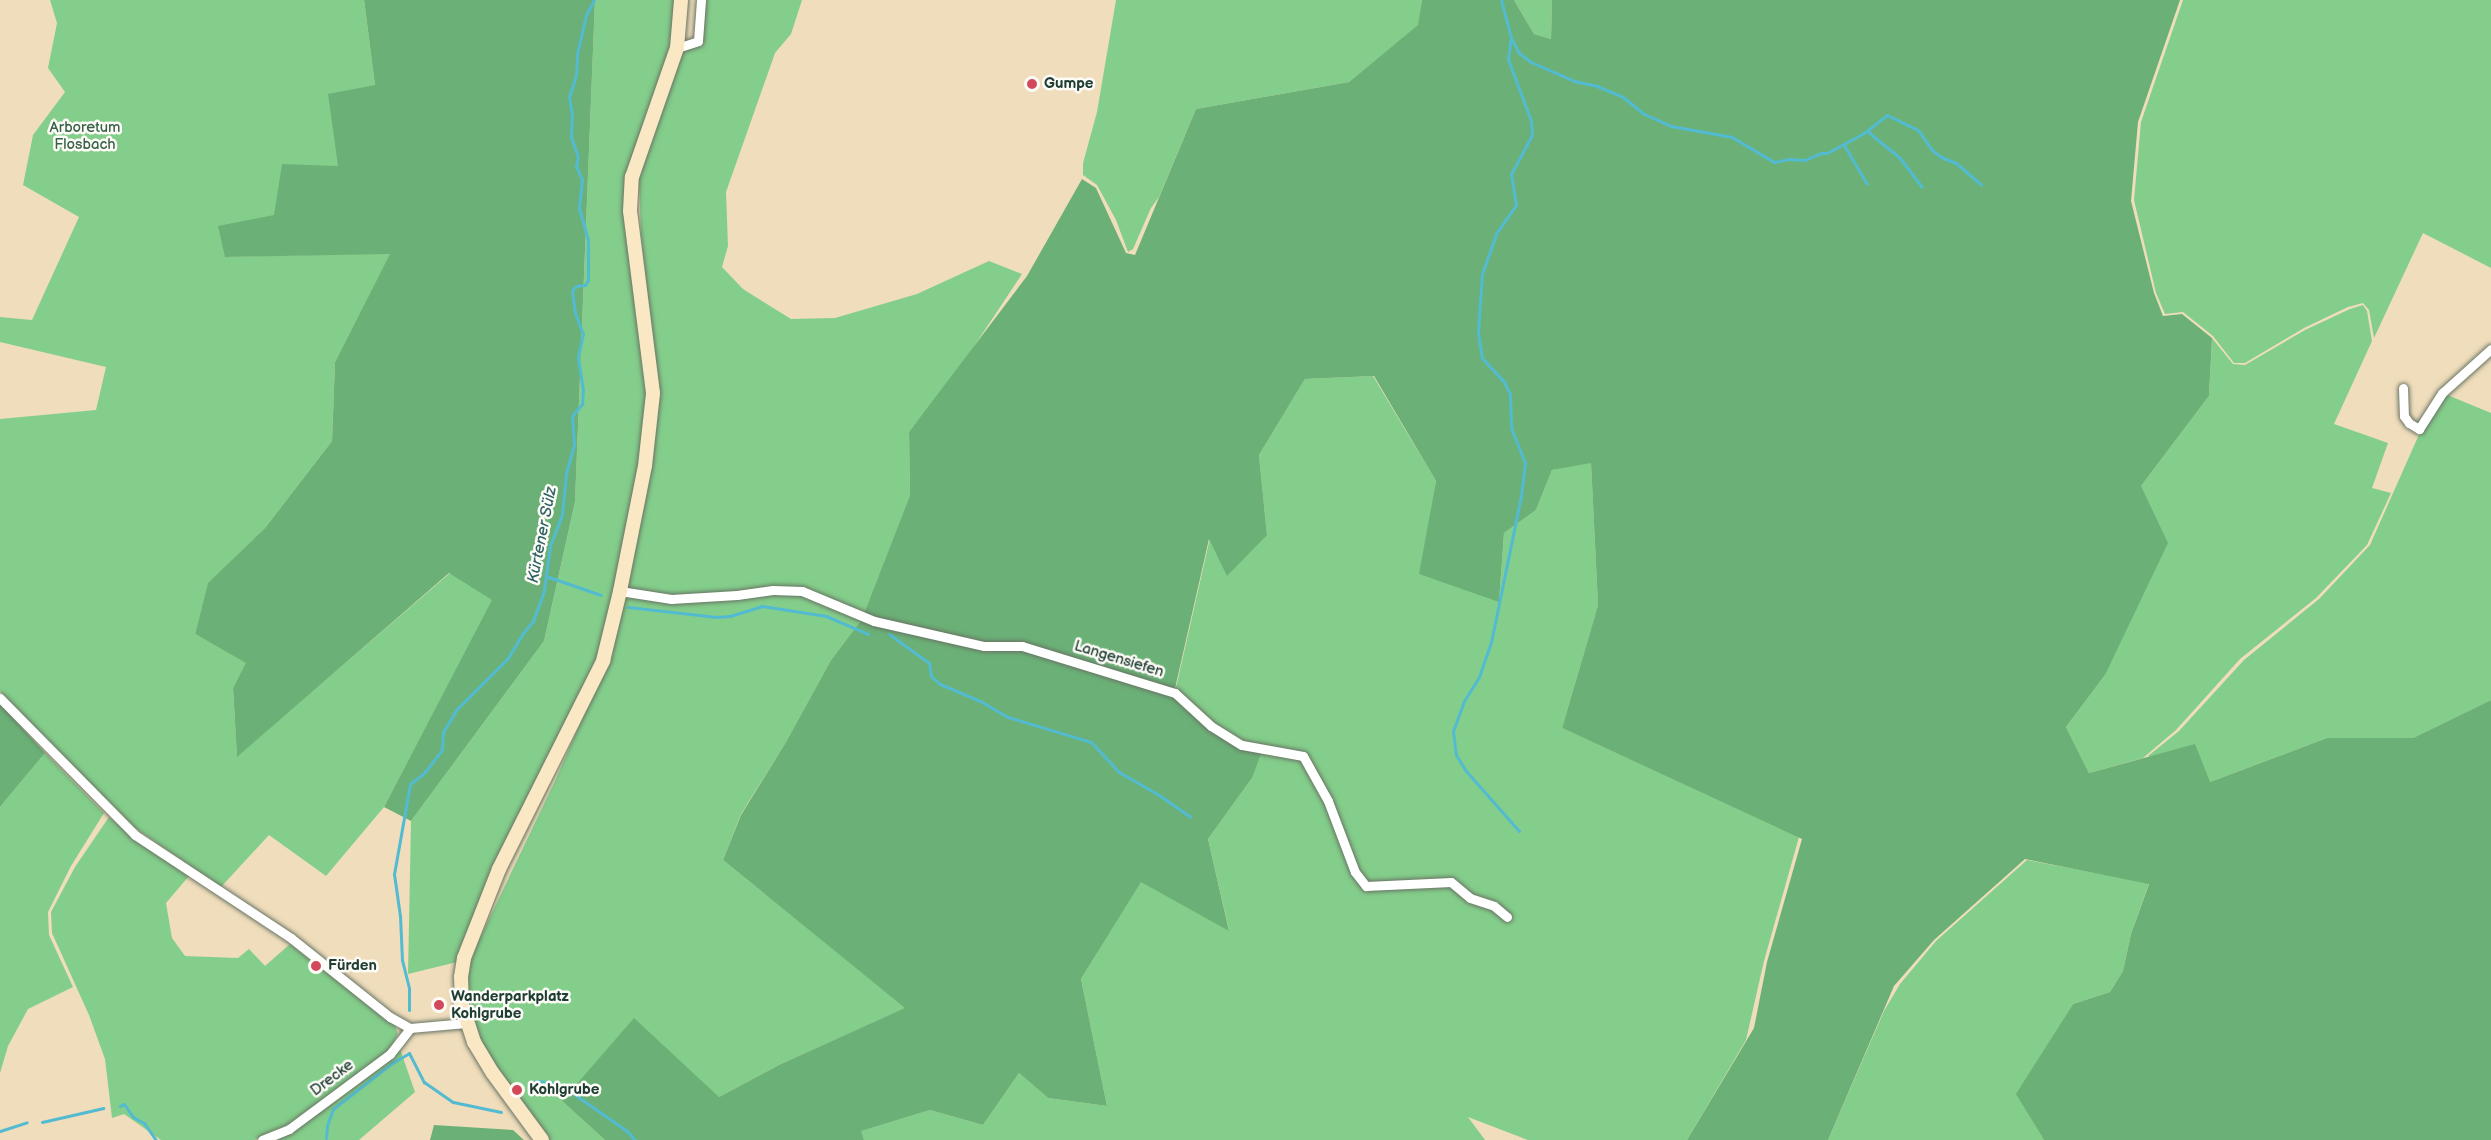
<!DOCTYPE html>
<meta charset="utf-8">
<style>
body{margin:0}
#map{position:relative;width:2491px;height:1140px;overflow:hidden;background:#f0ddbc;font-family:"Balsamiq Sans",sans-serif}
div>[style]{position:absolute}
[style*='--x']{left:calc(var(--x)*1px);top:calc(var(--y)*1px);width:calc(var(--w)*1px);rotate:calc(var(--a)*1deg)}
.green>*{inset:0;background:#84ce8b}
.forest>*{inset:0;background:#6bb177}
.stream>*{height:3px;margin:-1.5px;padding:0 1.5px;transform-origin:1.5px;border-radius:1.5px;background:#53bbd1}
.roads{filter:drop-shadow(0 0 2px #687564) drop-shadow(0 0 2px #687564)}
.minor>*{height:9px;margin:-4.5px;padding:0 4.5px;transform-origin:4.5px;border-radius:4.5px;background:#fff}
.secondary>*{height:14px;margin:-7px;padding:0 7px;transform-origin:7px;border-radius:7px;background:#fae7c3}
.dots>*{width:16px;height:16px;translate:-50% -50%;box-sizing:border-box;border:3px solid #fdfcf7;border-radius:50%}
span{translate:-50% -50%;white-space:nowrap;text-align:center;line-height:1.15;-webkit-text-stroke:5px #fdfcf7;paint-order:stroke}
.poi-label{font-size:15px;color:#1f3d34;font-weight:700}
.left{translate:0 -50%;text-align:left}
.park-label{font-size:15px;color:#38614a}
.street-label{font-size:15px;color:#1f3d34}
.water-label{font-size:16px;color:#2f6363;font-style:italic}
</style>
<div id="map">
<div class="green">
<div style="clip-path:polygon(50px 0,364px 0,375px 85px,338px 166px,274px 215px,225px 257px,391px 253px,335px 362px,332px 441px,265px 528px,208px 584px,195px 634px,247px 663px,233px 688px,237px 756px,450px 573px,493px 600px,384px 807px,326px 876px,269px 835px,221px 887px,128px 823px,0 691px,0 419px,96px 410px,106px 367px,0 342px,0 317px,32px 320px,79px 217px,23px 185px,33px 135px,65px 92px,48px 68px,57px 23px)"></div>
<div style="clip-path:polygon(595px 0,679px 0,675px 48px,629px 178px,649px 392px,642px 466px,599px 660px,493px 871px,460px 949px,457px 962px,408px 974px,411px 821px,544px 641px,575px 502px)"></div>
<div style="clip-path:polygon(703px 0,802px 0,791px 34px,775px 53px,726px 192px,728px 246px,722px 267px,743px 289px,791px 319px,835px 318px,917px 294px,989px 261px,1022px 274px,959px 369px,909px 432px,910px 495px,864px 615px,804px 589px,671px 596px,624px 589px,659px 393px,641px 235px,639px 180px,678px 49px,698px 43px)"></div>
<div style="clip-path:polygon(1116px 0,1422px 0,1419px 25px,1349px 82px,1196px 109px,1159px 197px,1151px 208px,1133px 249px,1128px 252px,1116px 220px,1097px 185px,1083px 175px,1083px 163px,1097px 112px)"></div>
<div style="clip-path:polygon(1514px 0,1552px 0,1551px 39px,1534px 34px)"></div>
<div style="clip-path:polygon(2183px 0,2491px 0,2491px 268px,2423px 233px,2374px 338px,2369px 310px,2363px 303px,2348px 307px,2304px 328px,2245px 363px,2234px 363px,2213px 336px,2183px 312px,2165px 314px,2156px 293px,2134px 200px,2141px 122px)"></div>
<div style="clip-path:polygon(2363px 305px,2367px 311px,2372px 341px,2334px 424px,2388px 443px,2372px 488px,2391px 493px,2367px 545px,2316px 598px,2240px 659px,2176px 730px,2143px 758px,2089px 773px,2066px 727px,2105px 675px,2141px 486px,2209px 396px,2212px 338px,2233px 364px,2245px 365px,2305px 330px,2350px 309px)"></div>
<div style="clip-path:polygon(1373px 376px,1436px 481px,1420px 574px,1499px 601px,1504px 533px,1536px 510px,1552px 470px,1591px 462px,1598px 605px,1562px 728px,1799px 837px,1764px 961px,1746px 1040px,1687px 1140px,1528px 1140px,1468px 1117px,1485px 1140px,864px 1140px,860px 1131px,930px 1110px,983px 1125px,1019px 1073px,1048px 1098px,1107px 1106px,1081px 979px,1141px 881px,1229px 930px,1208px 839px,1252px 778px,1244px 743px,1212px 725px,1175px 692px,1210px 538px,1267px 535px,1259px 455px,1305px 379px)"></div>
<div style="clip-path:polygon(2445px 394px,2491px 413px,2491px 700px,2413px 738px,2327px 738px,2210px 782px,2148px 756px,2179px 731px,2244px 660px,2319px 599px,2370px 545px,2421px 430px)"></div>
<div style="clip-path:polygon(774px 592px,802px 593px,862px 619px,831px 660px,786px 742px,741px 814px,723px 860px,906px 1008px,781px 1064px,719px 1097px,562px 1101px,605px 1140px,545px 1140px,485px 1052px,472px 1024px,466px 994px,471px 960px,479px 940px,555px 781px,607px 662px,622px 593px,671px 601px)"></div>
<div style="clip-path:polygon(45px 753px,104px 813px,71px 866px,48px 912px,49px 935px,73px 987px,28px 1009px,8px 1046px,0 1073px,0 807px)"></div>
<div style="clip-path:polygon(109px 817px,134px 839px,189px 876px,166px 903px,172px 938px,185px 956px,238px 958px,249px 949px,265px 966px,290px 944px,395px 1025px,398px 1034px,388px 1052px,284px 1129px,254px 1140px,161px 1140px,124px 1114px,112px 1118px,105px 1059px,89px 1015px,52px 933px,51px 912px,75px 867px)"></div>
<div style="clip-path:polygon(2027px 860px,2149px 883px,2131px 934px,2123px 971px,2110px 992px,2073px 1004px,2017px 1094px,2044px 1140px,1828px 1140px,1884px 1011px,1900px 984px,1936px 941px)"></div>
<div style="clip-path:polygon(400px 1049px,415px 1092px,359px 1140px,268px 1140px,351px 1087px)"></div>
</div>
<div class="forest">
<div style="clip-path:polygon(364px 0,595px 0,575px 502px,544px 641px,411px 821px,384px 807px,492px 600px,449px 573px,237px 757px,233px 688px,246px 663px,195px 634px,208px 583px,265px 528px,332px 441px,335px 362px,390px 254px,225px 257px,218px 226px,274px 215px,282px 164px,338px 166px,328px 94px,375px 85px)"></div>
<div style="clip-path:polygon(1422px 0,1514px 0,1534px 34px,1551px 39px,1552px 0,2180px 0,2138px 122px,2131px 201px,2154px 293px,2163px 316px,2182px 314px,2212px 338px,2209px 396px,2141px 486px,2168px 543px,2105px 675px,2066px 727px,2089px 773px,2195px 744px,2210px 782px,2327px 738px,2413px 738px,2491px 700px,2491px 1140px,2044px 1140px,2016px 1094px,2073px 1004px,2110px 992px,2123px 971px,2131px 934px,2149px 884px,2025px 859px,1934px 940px,1894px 986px,1828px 1140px,1687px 1140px,1754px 1028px,1767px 962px,1802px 839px,1562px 728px,1598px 605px,1591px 463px,1552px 470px,1536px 510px,1504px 533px,1499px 602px,1419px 574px,1436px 481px,1374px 376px,1305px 379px,1259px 455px,1267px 535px,1227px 576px,1209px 539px,1174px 693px,1210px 727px,1262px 751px,1252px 778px,1208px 839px,1229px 931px,1141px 882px,1081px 979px,1107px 1106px,1048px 1098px,1019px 1073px,983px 1125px,930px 1110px,861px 1131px,864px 1140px,605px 1140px,562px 1101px,634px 1018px,719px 1097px,781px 1064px,905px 1008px,723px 860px,741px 815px,786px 742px,831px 660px,862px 619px,910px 495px,909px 432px,1027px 276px,1082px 179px,1096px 188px,1126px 253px,1135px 255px,1196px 109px,1349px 82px,1418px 25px)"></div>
<div style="clip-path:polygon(0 704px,45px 753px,0 807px)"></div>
<div style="clip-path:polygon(434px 1125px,513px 1130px,524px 1140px,430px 1140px)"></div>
</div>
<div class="stream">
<div style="--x:1501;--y:0;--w:38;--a:75"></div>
<div style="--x:1511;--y:37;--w:22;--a:98"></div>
<div style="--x:1508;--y:59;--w:66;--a:69.6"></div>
<div style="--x:1531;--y:121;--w:14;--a:86"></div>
<div style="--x:1532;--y:135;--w:44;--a:118.3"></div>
<div style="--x:1511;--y:174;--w:31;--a:81"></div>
<div style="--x:1516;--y:205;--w:35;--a:125"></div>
<div style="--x:1496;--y:234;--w:42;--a:109.3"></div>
<div style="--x:1482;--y:274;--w:59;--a:93.9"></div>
<div style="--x:1478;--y:333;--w:25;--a:81"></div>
<div style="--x:1482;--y:358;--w:33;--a:47"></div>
<div style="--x:1504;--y:382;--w:13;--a:63"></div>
<div style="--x:1510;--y:394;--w:34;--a:88"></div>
<div style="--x:1511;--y:428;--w:38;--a:68"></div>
<div style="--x:1525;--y:463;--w:33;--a:97"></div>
<div style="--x:1521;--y:496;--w:149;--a:101.6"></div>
<div style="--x:1491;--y:642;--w:37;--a:109"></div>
<div style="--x:1479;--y:677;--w:28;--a:122"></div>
<div style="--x:1464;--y:701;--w:32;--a:110"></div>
<div style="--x:1453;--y:731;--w:24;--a:83"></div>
<div style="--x:1456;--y:755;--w:19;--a:58"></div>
<div style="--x:1466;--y:771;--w:80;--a:48.5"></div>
<div style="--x:1511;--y:38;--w:17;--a:62"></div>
<div style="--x:1519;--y:53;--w:15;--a:37"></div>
<div style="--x:1531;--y:62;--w:47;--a:23.8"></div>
<div style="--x:1574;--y:81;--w:24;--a:12"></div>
<div style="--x:1597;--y:86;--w:28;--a:23"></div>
<div style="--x:1623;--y:97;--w:27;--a:39"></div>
<div style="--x:1644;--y:114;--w:30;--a:24"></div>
<div style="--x:1671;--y:126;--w:62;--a:10.2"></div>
<div style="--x:1732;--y:137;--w:49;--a:30.8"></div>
<div style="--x:1774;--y:162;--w:15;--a:-11"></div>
<div style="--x:1789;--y:159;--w:16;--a:4"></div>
<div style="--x:1805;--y:160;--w:17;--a:-24"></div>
<div style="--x:1821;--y:153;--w:6;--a:0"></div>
<div style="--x:1827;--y:153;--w:42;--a:-28.4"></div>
<div style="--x:1864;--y:133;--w:29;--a:-38"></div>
<div style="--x:1887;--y:115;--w:34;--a:26"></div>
<div style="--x:1918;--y:130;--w:24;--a:55"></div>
<div style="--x:1932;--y:150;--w:11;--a:38"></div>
<div style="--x:1941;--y:157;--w:16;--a:22"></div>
<div style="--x:1956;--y:163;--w:33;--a:41"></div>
<div style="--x:1867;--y:131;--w:43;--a:39.3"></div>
<div style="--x:1900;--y:158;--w:36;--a:53"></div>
<div style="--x:1844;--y:145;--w:45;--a:59.5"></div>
<div style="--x:546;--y:576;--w:58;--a:19.1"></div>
<div style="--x:628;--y:607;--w:89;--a:6.5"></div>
<div style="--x:716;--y:617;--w:14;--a:-4"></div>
<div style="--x:730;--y:616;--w:34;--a:-17"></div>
<div style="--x:762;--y:606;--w:65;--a:8.9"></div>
<div style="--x:826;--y:616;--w:46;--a:23.2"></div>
<div style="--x:889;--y:634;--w:49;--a:35.9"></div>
<div style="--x:929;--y:663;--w:13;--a:81"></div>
<div style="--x:931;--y:676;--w:12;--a:42"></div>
<div style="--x:940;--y:684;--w:43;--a:23"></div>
<div style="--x:980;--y:701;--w:32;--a:30"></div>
<div style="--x:1008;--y:717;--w:87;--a:16.8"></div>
<div style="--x:1091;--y:742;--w:41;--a:47"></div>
<div style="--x:1119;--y:772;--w:46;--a:29.9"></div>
<div style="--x:1159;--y:795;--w:38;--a:35"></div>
<div style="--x:409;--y:1010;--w:22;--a:-90"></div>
<div style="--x:409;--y:988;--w:29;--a:-104"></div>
<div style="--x:402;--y:960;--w:44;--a:-92.6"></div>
<div style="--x:400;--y:916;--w:42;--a:-98.1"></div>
<div style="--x:394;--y:874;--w:91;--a:-79.9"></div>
<div style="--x:410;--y:784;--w:18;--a:-38"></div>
<div style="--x:424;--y:773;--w:29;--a:-52"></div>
<div style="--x:442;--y:750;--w:18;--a:-87"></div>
<div style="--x:443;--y:732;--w:27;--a:-59"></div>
<div style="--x:457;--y:709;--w:72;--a:-45"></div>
<div style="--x:508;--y:658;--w:29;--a:-59"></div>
<div style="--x:523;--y:633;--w:16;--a:-50"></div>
<div style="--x:533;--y:621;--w:33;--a:-70"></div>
<div style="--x:544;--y:590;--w:44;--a:-82.2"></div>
<div style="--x:550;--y:546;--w:34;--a:-69"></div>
<div style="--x:562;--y:514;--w:40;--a:-84.3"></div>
<div style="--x:566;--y:474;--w:31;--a:-75"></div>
<div style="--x:574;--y:444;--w:28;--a:-94"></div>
<div style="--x:572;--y:416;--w:16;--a:-50"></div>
<div style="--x:582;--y:404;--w:14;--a:-86"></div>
<div style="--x:583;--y:390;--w:33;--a:-99"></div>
<div style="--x:578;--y:357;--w:24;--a:-78"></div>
<div style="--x:583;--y:334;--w:22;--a:-111"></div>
<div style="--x:575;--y:313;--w:22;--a:-98"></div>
<div style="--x:572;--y:291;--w:6;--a:-51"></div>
<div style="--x:576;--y:286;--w:9;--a:-6"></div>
<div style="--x:585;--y:285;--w:6;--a:-59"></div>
<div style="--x:588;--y:280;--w:40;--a:-90"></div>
<div style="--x:588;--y:240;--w:33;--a:-106"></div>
<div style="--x:579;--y:208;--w:28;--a:-84"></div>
<div style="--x:582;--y:180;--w:15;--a:-113"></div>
<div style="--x:576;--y:166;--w:9;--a:-77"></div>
<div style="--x:578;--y:157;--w:21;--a:-109"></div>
<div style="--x:571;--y:137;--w:23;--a:-88"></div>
<div style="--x:572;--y:114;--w:17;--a:-100"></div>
<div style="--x:569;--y:97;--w:22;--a:-72"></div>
<div style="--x:576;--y:76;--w:22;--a:-87"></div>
<div style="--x:577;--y:54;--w:40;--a:-77"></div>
<div style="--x:586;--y:15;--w:17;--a:-62"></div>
<div style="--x:528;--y:1085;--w:9;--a:-27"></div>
<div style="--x:536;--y:1081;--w:22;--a:5"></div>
<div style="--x:558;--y:1083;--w:84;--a:34.8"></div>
<div style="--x:627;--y:1131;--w:12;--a:48"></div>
<div style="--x:120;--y:1106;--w:4;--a:-27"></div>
<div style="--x:124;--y:1104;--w:16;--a:55"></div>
<div style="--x:133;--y:1117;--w:13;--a:29"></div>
<div style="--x:144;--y:1123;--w:21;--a:55"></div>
<div style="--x:42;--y:1122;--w:63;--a:-12.9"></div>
<div style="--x:0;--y:1131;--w:28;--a:-18"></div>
<div style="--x:326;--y:1138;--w:12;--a:-85"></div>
<div style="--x:327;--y:1126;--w:18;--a:-71"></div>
<div style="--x:333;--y:1109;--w:75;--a:-37.9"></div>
<div style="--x:392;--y:1063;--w:20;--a:-30"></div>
<div style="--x:409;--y:1053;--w:33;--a:63"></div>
<div style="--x:424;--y:1082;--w:35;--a:35"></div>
<div style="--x:453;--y:1102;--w:49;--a:11.8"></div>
</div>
<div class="roads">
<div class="minor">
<div style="--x:677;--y:48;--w:22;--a:-18"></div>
<div style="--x:698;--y:41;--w:41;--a:-85.8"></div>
<div style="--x:2403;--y:388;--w:28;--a:88"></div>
<div style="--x:2404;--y:416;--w:9;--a:54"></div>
<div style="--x:2409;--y:423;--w:12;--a:31"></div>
<div style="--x:2419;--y:429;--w:43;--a:-57.4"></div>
<div style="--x:2442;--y:393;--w:66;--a:-41.9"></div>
<div style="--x:620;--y:591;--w:52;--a:8.9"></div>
<div style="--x:671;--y:599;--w:66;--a:-3.5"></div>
<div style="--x:737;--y:595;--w:36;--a:-8"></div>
<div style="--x:773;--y:590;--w:29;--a:2"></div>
<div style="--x:802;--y:591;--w:78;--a:22.6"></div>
<div style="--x:874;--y:621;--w:113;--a:12.8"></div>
<div style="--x:984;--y:646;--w:38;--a:0"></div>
<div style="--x:1022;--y:646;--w:160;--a:17.1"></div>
<div style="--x:1175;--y:693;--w:49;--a:42.5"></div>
<div style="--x:1211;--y:726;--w:36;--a:32"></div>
<div style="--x:1242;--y:745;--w:62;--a:10.2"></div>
<div style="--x:1303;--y:756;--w:51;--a:60.9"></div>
<div style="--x:1328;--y:801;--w:76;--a:69.2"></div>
<div style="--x:1355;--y:872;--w:18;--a:52"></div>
<div style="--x:1366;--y:886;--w:85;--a:-2.7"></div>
<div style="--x:1451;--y:882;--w:25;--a:40"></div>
<div style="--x:1470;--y:898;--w:25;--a:18"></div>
<div style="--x:1494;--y:906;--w:17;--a:40"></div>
<div style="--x:0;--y:698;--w:192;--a:45.4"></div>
<div style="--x:135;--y:835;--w:187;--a:33.4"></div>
<div style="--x:291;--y:938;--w:127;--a:38.6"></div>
<div style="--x:390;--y:1017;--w:23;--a:29"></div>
<div style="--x:410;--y:1028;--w:56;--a:-5.1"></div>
<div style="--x:262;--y:1140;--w:29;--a:-22"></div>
<div style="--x:289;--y:1129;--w:126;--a:-36.6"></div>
<div style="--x:390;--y:1054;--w:33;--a:-52"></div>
</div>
<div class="secondary">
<div style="--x:542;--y:1140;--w:84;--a:-126.3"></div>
<div style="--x:492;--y:1072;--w:35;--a:-121"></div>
<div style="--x:474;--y:1042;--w:39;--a:-108"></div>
<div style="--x:462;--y:1005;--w:28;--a:-92"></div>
<div style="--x:461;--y:977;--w:19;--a:-81"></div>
<div style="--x:464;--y:958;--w:96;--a:-68.5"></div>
<div style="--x:499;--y:869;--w:233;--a:-63.4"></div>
<div style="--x:603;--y:661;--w:72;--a:-76.3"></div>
<div style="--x:620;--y:591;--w:127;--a:-78.7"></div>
<div style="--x:645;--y:466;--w:73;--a:-83.7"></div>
<div style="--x:653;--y:393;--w:183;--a:-97.2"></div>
<div style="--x:630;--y:211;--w:34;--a:-87"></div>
<div style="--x:632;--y:177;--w:137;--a:-70.8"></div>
<div style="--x:677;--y:48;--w:48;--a:-85.2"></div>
</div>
</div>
<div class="dots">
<div style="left:1032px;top:84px;background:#d1495b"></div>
<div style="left:316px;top:966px;background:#d1495b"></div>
<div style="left:439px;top:1005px;background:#d1495b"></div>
<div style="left:517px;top:1090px;background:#d1495b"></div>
</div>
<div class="poi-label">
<span class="left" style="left:1044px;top:84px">Gumpe</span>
<span class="left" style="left:328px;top:966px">Fürden</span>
<span class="left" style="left:451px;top:1005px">Wanderparkplatz<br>Kohlgrube</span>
<span class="left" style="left:529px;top:1090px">Kohlgrube</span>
</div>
<div class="park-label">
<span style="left:85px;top:136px">Arboretum<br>Flosbach</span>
</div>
<div class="street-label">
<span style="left:1119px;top:659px;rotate:17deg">Langensiefen</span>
<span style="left:332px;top:1078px;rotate:-37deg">Drecke</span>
</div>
<div class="water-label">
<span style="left:543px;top:535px;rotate:-79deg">Kürtener Sülz</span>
</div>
</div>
